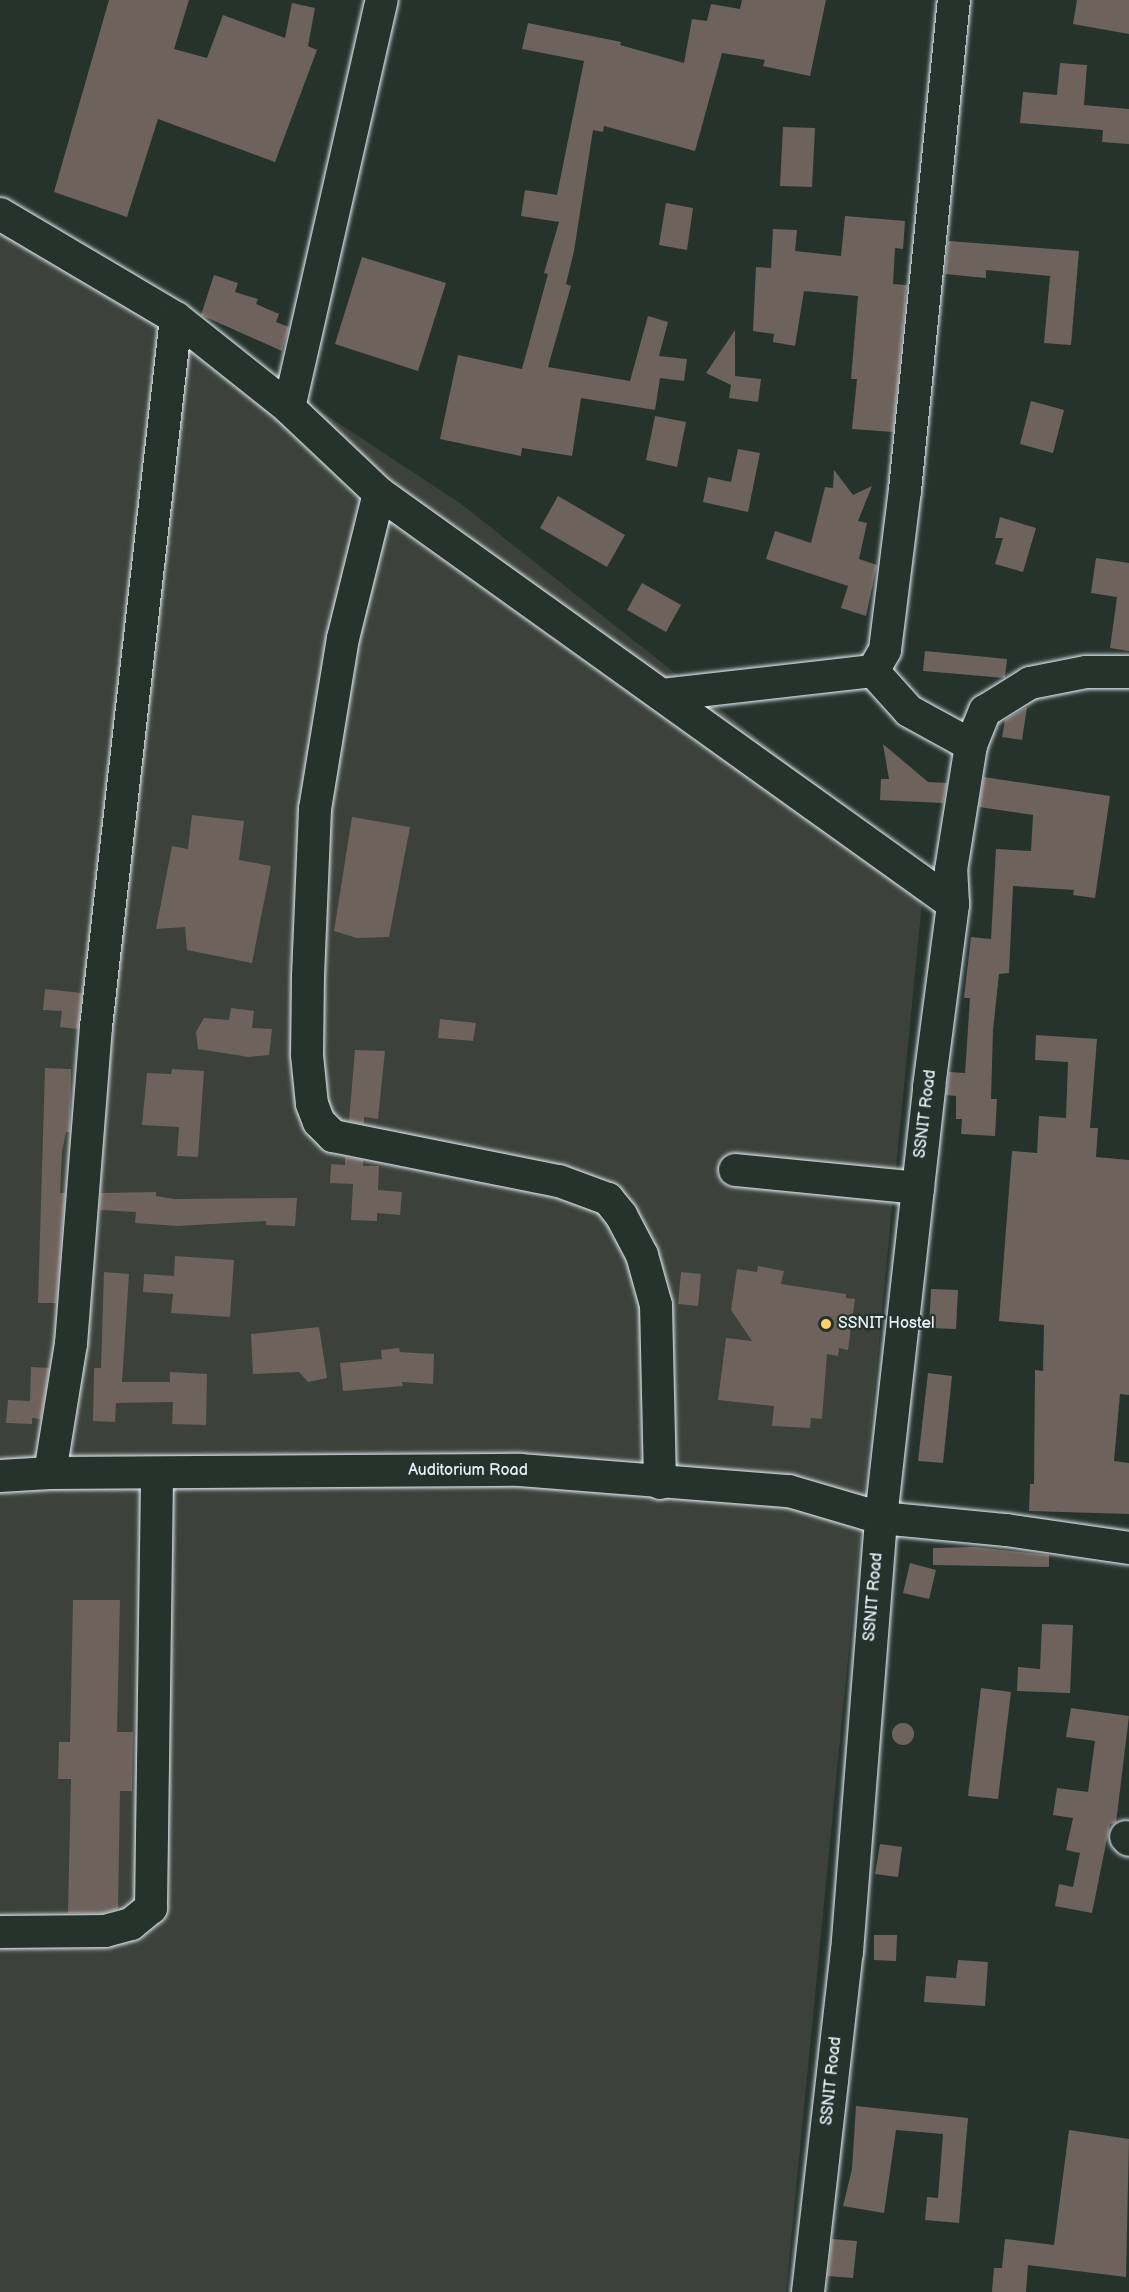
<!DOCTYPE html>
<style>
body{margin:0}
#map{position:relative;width:1129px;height:2292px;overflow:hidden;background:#26332d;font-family:"Balsamiq Sans",sans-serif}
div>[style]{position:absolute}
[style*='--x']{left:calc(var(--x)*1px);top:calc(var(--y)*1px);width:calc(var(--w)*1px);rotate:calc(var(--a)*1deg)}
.built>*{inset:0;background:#3c413b}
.building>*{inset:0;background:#6e625c}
.round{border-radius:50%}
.roads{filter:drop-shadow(0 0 2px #e8f1f8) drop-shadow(0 0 2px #e8f1f8)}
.minor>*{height:32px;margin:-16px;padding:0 16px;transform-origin:16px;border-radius:16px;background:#26332d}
.dots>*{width:16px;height:16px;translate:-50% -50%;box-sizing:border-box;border:3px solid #26332d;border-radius:50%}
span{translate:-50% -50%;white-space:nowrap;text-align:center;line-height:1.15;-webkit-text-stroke:4.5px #26332d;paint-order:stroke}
.street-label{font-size:16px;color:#e8f1f8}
.poi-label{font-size:16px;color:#e8f1f8}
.left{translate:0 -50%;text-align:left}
</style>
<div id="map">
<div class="built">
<div style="clip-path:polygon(0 201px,460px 503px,925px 871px,786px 2292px,0 2292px)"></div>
</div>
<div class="building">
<div style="clip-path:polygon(109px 0,189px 0,174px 49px,207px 58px,223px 15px,285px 38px,292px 3px,315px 8px,308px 46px,317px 50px,275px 162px,158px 119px,127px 217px,54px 192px)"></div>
<div style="clip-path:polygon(742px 0,826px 0,810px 76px,763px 66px,765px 60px,722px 53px,695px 151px,604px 126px,603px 132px,593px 130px,574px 251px,566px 284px,571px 286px,548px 367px,630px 381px,648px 316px,668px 322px,659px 356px,687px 359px,684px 381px,660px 378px,655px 410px,581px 398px,572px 456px,522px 448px,521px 456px,440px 439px,458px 355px,522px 369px,548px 274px,544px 273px,559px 222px,521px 216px,525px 190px,557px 195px,584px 61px,522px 49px,528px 23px,621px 42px,620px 45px,684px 63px,692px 19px,707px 21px,711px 4px,740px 9px)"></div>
<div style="clip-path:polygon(1077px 0,1129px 0,1129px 34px,1073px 24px)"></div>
<div style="clip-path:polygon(1060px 63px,1087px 65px,1084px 105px,1129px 109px,1129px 144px,1102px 142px,1103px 130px,1020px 123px,1023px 92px,1057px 95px)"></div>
<div style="clip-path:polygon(783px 127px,815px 128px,812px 187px,780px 186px)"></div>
<div style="clip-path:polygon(666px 203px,693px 208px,687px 250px,659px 245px)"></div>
<div style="clip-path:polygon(845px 216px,905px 221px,903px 249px,895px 248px,893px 284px,907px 285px,893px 432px,852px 429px,857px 379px,851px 379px,858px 296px,804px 291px,795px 346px,773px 342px,774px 334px,753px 331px,756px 267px,771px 268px,773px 229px,797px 230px,795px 251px,841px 256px)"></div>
<div style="clip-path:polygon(948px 241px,1079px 251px,1071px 345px,1044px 343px,1050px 276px,986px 270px,986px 278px,945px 274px)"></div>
<div style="clip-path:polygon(362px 257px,446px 283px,418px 371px,335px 344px)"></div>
<div style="clip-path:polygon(214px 275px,238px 283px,235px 292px,258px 299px,256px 304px,279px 314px,276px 322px,289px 327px,282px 351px,201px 315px)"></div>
<div style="clip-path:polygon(735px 330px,735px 376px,761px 379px,758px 402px,729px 398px,731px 385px,706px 373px)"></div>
<div style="clip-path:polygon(1031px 401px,1064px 410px,1053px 453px,1020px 444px)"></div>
<div style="clip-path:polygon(655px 416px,686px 422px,677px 467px,646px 460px)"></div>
<div style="clip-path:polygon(738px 449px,760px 453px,748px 512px,703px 502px,708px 477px,731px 482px)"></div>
<div style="clip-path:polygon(834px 470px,853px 495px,872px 486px,858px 521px,867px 523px,859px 559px,877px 565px,866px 616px,841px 608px,848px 586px,766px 559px,775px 531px,811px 543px,825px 487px,833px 488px)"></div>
<div style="clip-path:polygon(558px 496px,625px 535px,607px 567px,540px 528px)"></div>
<div style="clip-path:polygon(1000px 517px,1036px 528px,1023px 572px,995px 564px,1003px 538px,995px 538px)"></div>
<div style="clip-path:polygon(1096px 558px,1129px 563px,1129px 651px,1110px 648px,1117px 597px,1091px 593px)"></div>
<div style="clip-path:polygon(642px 583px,681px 605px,666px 632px,627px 610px)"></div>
<div style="clip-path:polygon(925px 651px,1007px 659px,1005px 678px,923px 671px)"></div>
<div style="clip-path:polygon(1027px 707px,1022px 740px,1002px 737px,1005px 720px)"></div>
<div style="clip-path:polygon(883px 744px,928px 782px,947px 783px,943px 803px,880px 800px,881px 779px,889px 779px)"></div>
<div style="clip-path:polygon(984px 777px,1110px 796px,1095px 898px,1073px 895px,1074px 890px,1013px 886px,1009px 973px,999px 974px,993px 1030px,991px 1099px,997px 1099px,995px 1136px,961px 1134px,962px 1119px,956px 1119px,956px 1096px,946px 1095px,949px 1072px,965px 1073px,970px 998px,964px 998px,971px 937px,991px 939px,996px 849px,1031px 851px,1033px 815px,979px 807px)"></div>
<div style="clip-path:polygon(192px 815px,244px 821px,239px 860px,271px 866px,252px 963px,187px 950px,185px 927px,156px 929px,172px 846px,188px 849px)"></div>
<div style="clip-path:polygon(352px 817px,410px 827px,389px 937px,357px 938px,334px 931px)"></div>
<div style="clip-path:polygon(45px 989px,82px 993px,78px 1029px,60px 1027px,62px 1011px,43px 1010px)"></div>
<div style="clip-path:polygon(231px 1008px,254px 1011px,252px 1028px,272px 1029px,269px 1055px,249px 1057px,198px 1049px,196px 1032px,204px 1018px,229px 1020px)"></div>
<div style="clip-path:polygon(440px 1019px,476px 1023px,473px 1041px,438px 1038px)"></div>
<div style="clip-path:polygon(1036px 1035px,1097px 1039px,1090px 1128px,1098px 1128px,1096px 1157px,1129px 1160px,1129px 1395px,1120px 1394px,1114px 1461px,1129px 1463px,1129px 1514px,1029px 1511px,1030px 1484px,1034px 1484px,1035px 1370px,1043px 1371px,1044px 1325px,999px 1321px,1012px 1151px,1037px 1153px,1039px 1116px,1066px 1118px,1068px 1062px,1035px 1060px)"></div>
<div style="clip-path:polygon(355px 1050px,385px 1051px,378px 1119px,364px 1117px,364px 1124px,349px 1121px)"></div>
<div style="clip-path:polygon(45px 1068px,71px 1069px,70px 1132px,66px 1132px,62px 1152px,60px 1193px,65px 1193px,56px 1303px,38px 1303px)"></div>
<div style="clip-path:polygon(172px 1069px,204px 1071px,198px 1157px,177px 1156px,179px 1127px,142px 1125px,147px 1073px,171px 1074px)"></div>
<div style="clip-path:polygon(345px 1157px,363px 1160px,363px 1166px,379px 1166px,378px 1190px,402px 1192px,400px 1215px,377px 1213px,377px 1221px,351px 1220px,353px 1184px,330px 1183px,331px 1164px,345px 1165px)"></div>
<div style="clip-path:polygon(156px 1192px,156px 1196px,174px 1199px,297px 1198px,295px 1226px,266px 1225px,266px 1221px,177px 1226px,135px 1223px,136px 1212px,100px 1210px,101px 1193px)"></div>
<div style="clip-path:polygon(175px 1256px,234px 1260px,230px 1317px,171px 1313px,173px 1294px,143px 1292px,144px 1274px,174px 1276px)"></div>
<div style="clip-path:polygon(758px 1266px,784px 1271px,781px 1284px,846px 1294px,846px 1298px,855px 1299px,848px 1350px,839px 1348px,838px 1356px,827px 1354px,822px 1419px,811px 1418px,810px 1428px,772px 1426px,774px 1406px,718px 1400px,726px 1338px,752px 1341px,731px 1310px,737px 1269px,757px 1272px)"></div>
<div style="clip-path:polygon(104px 1272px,129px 1274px,122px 1382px,170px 1382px,170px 1372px,207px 1374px,206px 1425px,172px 1424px,173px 1402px,116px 1403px,115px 1422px,93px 1421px,94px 1368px,101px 1368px)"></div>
<div style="clip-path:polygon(681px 1272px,701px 1274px,698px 1306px,678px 1304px)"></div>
<div style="clip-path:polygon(931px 1289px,958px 1290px,956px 1329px,929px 1328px)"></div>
<div style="clip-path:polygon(319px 1327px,327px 1378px,308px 1382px,299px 1372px,253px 1374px,251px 1334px)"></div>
<div style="clip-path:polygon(399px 1348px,400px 1352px,434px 1354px,433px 1384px,402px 1382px,403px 1386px,343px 1391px,340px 1363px,382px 1359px,381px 1350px)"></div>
<div style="clip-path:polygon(31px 1367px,49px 1368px,41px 1419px,32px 1418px,32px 1424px,6px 1423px,8px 1400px,30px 1401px)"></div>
<div style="clip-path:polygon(928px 1373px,952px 1376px,943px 1463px,918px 1461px)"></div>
<div style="clip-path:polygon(974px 1547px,1049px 1555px,1049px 1567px,933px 1565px,933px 1548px)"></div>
<div style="clip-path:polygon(910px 1563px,936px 1570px,929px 1599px,903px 1593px)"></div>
<div style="clip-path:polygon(73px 1600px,120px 1600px,117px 1732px,133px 1732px,132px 1791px,120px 1791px,118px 1909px,103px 1913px,68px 1913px,71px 1779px,58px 1779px,59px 1742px,70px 1742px)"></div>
<div style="clip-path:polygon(1042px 1624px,1073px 1625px,1070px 1693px,1017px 1691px,1018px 1667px,1040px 1669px)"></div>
<div style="clip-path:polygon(981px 1688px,1011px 1692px,998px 1799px,968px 1796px)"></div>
<div style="clip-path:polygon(1071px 1708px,1129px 1716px,1116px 1823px,1110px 1824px,1092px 1913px,1055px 1906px,1059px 1884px,1073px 1887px,1080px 1853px,1066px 1850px,1073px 1818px,1053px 1815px,1057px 1788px,1088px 1792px,1095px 1741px,1066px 1737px)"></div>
<div class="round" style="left:892px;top:1723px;width:22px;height:22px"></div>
<div style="clip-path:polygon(880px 1844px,902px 1847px,898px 1877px,875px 1874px)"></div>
<div style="clip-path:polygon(874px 1935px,897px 1935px,896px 1961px,874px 1960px)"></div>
<div style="clip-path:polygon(958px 1960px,988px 1962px,985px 2006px,924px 2002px,926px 1976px,956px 1978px)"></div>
<div style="clip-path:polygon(856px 2106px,968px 2118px,959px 2223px,925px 2220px,927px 2197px,938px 2198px,943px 2134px,896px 2130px,884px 2213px,843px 2206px,852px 2169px)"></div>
<div style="clip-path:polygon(1069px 2130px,1129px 2139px,1126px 2277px,1028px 2265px,1026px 2292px,992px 2292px,994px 2268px,1002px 2268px,1005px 2239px,1054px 2245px)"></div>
<div style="clip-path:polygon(832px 2239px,857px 2241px,853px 2278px,828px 2276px)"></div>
</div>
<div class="roads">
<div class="minor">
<div style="--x:0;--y:214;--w:204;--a:30.6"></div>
<div style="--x:176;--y:318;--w:144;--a:38.5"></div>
<div style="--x:289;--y:408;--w:124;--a:43.4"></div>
<div style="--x:379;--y:493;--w:706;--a:35.6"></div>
<div style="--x:289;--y:408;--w:418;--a:-77.2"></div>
<div style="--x:379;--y:493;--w:149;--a:103.9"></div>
<div style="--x:343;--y:638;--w:173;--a:99.3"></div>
<div style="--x:315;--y:809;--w:167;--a:92.4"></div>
<div style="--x:308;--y:976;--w:79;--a:90.7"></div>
<div style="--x:307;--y:1055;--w:49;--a:84.2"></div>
<div style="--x:312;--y:1104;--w:19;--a:69"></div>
<div style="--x:319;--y:1122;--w:20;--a:45"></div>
<div style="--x:333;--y:1136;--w:230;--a:11.3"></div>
<div style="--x:559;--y:1181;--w:52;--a:20.2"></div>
<div style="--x:608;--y:1199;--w:21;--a:51"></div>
<div style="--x:621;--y:1215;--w:45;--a:62.3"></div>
<div style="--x:642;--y:1255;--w:52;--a:74.4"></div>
<div style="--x:656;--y:1305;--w:178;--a:88.7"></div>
<div style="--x:873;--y:671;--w:24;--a:-60"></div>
<div style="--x:885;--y:650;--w:161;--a:-82.9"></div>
<div style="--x:905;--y:490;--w:492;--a:-84.3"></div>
<div style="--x:873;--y:671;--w:54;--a:48"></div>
<div style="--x:909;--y:711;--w:71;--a:28.7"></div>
<div style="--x:662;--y:695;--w:212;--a:-6.5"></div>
<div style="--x:735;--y:1170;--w:184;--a:5.6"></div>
<div style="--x:50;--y:1473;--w:131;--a:-80.8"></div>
<div style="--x:71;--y:1344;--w:318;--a:-85.5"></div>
<div style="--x:96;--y:1027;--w:713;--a:-83.56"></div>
<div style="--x:0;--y:1476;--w:50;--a:-3.4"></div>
<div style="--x:50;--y:1473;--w:470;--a:-0.4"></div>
<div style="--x:520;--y:1470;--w:270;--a:4.5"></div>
<div style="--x:789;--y:1491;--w:96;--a:16.4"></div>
<div style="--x:881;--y:1518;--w:126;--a:5.5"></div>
<div style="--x:1006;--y:1530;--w:124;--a:8.3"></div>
<div style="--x:1126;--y:1837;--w:4;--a:45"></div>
<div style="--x:0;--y:1932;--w:105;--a:-0.5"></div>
<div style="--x:105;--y:1931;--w:27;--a:-15"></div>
<div style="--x:131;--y:1924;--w:26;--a:-39"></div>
<div style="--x:151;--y:1908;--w:435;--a:-89.2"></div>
<div style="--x:808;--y:2292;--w:342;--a:-83.5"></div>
<div style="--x:847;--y:1952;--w:435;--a:-85.5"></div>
<div style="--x:881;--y:1518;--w:434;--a:-83.6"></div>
<div style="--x:929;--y:1087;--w:185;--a:-82.5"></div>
<div style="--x:953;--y:904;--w:34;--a:-93"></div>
<div style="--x:951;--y:870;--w:127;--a:-80.9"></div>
<div style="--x:971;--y:745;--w:37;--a:-68"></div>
<div style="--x:985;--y:711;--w:53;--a:-31.9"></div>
<div style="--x:1030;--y:683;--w:57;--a:-11.1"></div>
<div style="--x:1086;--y:672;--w:43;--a:0"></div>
</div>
</div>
<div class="dots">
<div style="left:826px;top:1324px;background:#ffd166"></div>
</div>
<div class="street-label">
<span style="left:926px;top:1114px;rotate:-83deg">SSNIT Road</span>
<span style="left:468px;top:1471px">Auditorium Road</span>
<span style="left:874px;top:1597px;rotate:-85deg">SSNIT Road</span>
<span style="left:832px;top:2081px;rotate:-84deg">SSNIT Road</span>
</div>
<div class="poi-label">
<span class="left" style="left:838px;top:1324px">SSNIT Hostel</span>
</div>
</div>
